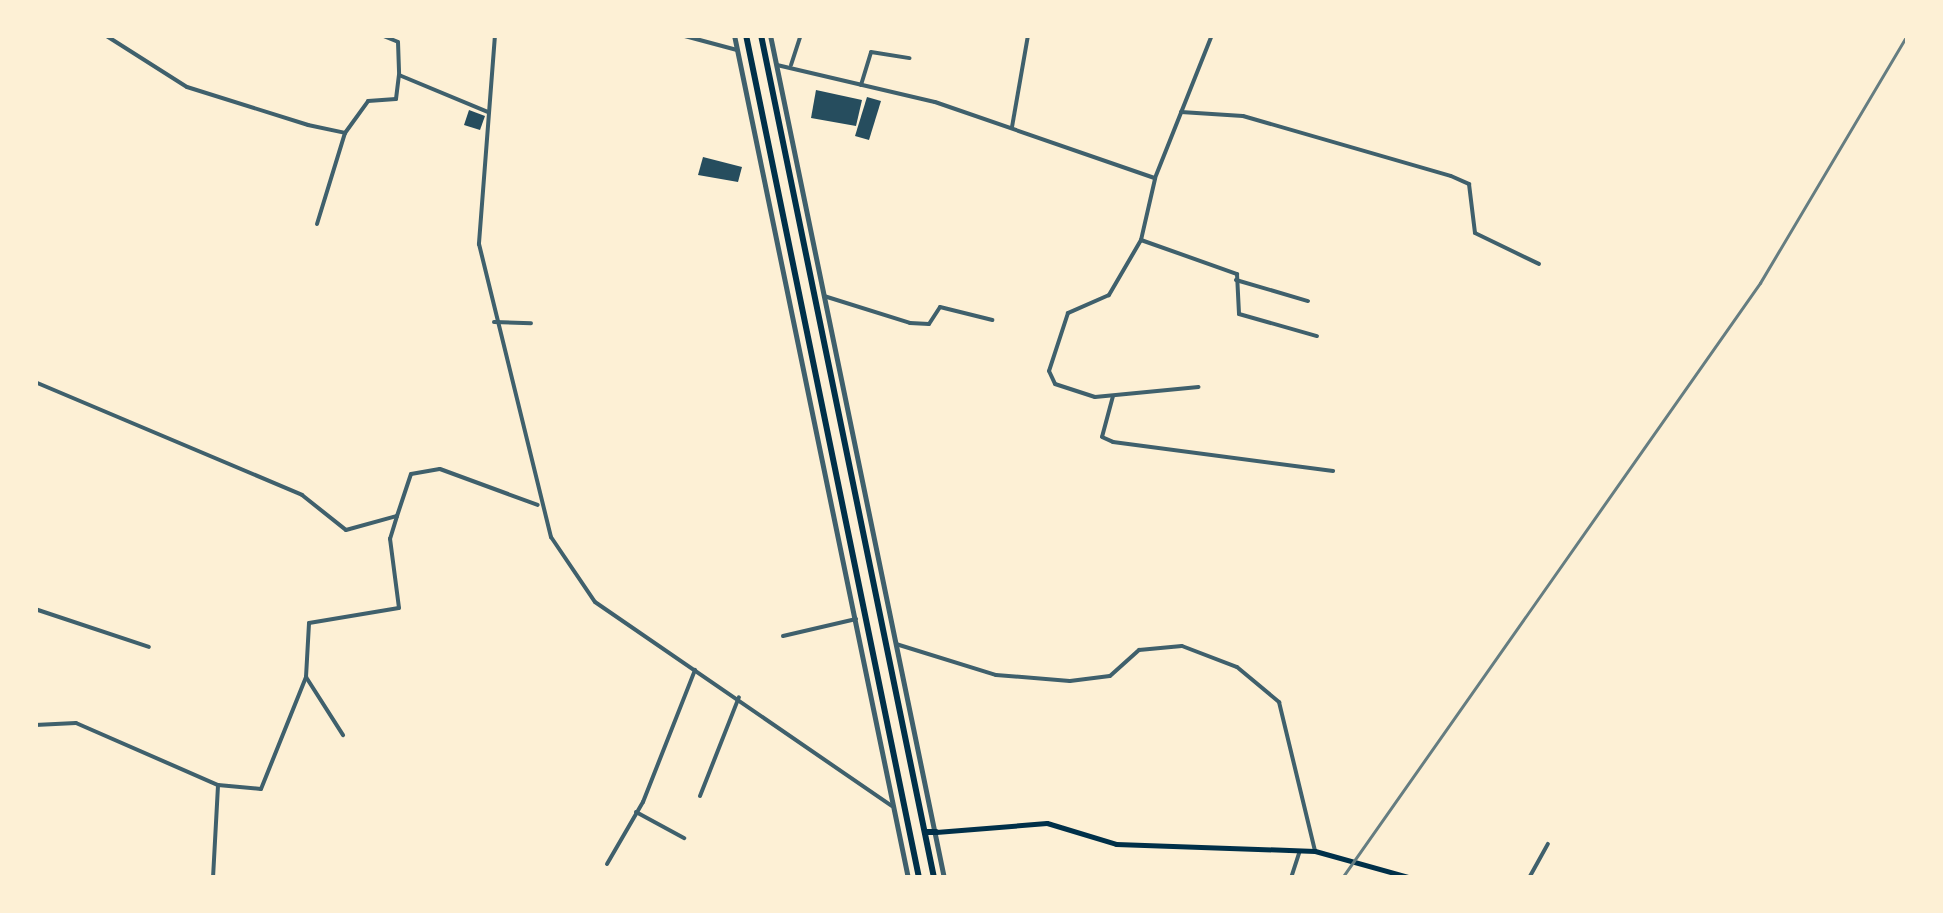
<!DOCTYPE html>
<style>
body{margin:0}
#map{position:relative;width:1943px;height:913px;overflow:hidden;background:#fdf0d5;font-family:Poppins,sans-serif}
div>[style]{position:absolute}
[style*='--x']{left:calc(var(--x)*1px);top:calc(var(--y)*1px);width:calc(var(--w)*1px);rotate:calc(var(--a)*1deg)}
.building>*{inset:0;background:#264d5e}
.minor>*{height:4px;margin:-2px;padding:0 2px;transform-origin:2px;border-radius:2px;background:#3f606c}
.tertiary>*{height:5px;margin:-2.5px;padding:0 2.5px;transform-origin:2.5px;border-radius:2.5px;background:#3f606c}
.secondary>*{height:5px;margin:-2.5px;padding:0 2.5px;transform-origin:2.5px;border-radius:2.5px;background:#003049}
.trunk>*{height:6px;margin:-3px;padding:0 3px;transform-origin:3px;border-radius:3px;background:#003049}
.rail>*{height:2.5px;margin:-1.25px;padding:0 1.25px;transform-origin:1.25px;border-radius:1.25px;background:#657d81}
span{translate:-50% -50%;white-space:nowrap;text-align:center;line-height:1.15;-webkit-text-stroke:9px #fdf0d5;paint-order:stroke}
.frame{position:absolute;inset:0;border:38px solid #fdf0d5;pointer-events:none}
</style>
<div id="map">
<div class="building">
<div style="clip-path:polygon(816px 90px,862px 100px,856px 126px,811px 118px)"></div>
<div style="clip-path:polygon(867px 97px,881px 101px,869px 140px,855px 136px)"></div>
<div style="clip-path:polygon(469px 110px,485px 116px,480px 130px,464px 125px)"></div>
<div style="clip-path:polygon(703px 157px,742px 167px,738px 182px,698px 175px)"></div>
</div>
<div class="minor">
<div style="--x:105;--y:35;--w:97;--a:32.4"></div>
<div style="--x:187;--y:87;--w:127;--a:17.4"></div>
<div style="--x:308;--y:125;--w:38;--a:12"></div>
<div style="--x:345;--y:133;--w:39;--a:-54"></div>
<div style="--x:368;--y:101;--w:28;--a:-4"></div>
<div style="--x:396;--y:99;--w:24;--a:-83"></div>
<div style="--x:399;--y:75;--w:96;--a:22.6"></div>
<div style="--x:381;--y:35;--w:18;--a:22"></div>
<div style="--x:398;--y:42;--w:33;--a:88"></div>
<div style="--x:495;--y:35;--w:210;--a:94.4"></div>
<div style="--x:479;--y:244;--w:302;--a:76.2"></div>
<div style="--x:551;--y:537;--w:78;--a:55.9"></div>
<div style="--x:595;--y:602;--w:360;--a:34.5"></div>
<div style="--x:681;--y:35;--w:58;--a:15"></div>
<div style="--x:777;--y:65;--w:162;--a:13.2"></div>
<div style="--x:935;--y:102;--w:233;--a:19.1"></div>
<div style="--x:1155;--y:178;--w:154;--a:-68.3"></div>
<div style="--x:791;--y:65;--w:32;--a:-72"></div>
<div style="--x:861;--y:85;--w:34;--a:-73"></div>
<div style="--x:871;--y:52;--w:39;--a:9"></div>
<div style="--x:1181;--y:112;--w:62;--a:3.7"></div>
<div style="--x:1243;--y:116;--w:216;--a:16.1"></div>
<div style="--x:1451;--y:176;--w:20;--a:24"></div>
<div style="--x:1469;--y:184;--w:49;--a:83"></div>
<div style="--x:1475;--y:233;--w:71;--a:25.8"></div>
<div style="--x:1012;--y:127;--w:93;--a:-80.1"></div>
<div style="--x:1155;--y:179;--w:63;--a:102.9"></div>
<div style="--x:1141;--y:240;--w:64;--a:120.2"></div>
<div style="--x:1109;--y:295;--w:45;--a:156.3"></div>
<div style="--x:1068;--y:313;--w:61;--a:108.1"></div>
<div style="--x:1049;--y:371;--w:14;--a:65"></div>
<div style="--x:1055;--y:384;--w:42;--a:18"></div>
<div style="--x:1095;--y:397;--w:104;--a:-5.5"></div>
<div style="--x:317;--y:224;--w:95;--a:-72.9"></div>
<div style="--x:1141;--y:240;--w:102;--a:19.5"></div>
<div style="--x:1237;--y:274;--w:40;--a:87.1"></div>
<div style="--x:1239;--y:314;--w:81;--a:15.8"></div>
<div style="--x:1236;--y:280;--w:75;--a:16.3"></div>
<div style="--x:824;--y:296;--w:90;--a:17.4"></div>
<div style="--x:910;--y:323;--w:19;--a:3"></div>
<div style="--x:929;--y:324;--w:20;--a:-57"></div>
<div style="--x:940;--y:307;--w:54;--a:14"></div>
<div style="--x:494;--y:322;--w:37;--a:2"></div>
<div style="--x:35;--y:382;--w:290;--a:22.9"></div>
<div style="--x:302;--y:495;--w:56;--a:38.5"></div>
<div style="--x:346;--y:530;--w:53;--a:-15.4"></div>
<div style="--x:397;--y:516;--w:44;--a:-71.6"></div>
<div style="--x:411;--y:474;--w:29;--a:-10"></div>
<div style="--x:440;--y:469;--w:104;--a:20.2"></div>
<div style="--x:1113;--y:396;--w:42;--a:105"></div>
<div style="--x:1102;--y:437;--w:12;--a:24"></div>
<div style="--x:1113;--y:442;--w:222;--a:7.5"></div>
<div style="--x:35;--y:609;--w:120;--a:18.4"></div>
<div style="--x:783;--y:636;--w:75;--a:-13.1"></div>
<div style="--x:896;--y:644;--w:105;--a:17.2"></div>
<div style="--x:996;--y:675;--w:74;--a:4.6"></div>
<div style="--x:1070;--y:681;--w:40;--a:-7.1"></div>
<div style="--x:1110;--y:676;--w:39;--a:-42"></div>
<div style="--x:1139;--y:650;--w:43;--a:-5.3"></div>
<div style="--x:1182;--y:646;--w:59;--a:20.9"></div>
<div style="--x:1237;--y:667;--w:55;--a:39.8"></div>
<div style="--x:1279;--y:702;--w:153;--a:76.4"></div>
<div style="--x:306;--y:677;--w:69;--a:57.5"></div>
<div style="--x:35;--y:725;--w:41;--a:-2.8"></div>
<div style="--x:76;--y:723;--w:155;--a:23.6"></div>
<div style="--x:218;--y:785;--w:43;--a:5.3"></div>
<div style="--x:261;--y:789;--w:121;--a:-68.1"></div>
<div style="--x:306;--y:677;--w:54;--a:-86.8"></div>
<div style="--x:309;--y:623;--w:91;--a:-9.5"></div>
<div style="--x:399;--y:608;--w:70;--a:-97.4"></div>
<div style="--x:390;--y:539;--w:24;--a:-73"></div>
<div style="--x:700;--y:796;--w:106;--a:-68.5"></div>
<div style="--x:636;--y:812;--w:55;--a:28.4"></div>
<div style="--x:607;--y:864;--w:72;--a:-59.9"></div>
<div style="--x:643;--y:802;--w:142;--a:-68.5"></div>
<div style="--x:213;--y:878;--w:93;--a:-86.9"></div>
<div style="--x:1291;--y:878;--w:28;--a:-72"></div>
<div style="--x:1529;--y:878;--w:39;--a:-61"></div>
</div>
<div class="tertiary">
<div style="--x:734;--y:35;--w:861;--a:78.34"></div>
<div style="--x:770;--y:35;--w:861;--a:78.34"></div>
</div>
<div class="secondary">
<div style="--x:936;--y:832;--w:111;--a:-4.6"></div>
<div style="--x:1047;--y:823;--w:72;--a:16.9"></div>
<div style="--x:1116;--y:844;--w:199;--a:2"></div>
<div style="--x:1315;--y:851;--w:101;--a:15.6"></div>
</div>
<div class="trunk">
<div style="--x:746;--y:35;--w:861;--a:78.4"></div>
<div style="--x:761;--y:35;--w:861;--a:78.4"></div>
<div style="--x:925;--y:832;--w:11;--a:0"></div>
</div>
<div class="rail">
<div style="--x:1342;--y:878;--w:727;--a:-54.91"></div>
<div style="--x:1760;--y:283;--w:288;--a:-59.3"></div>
</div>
<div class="frame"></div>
</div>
